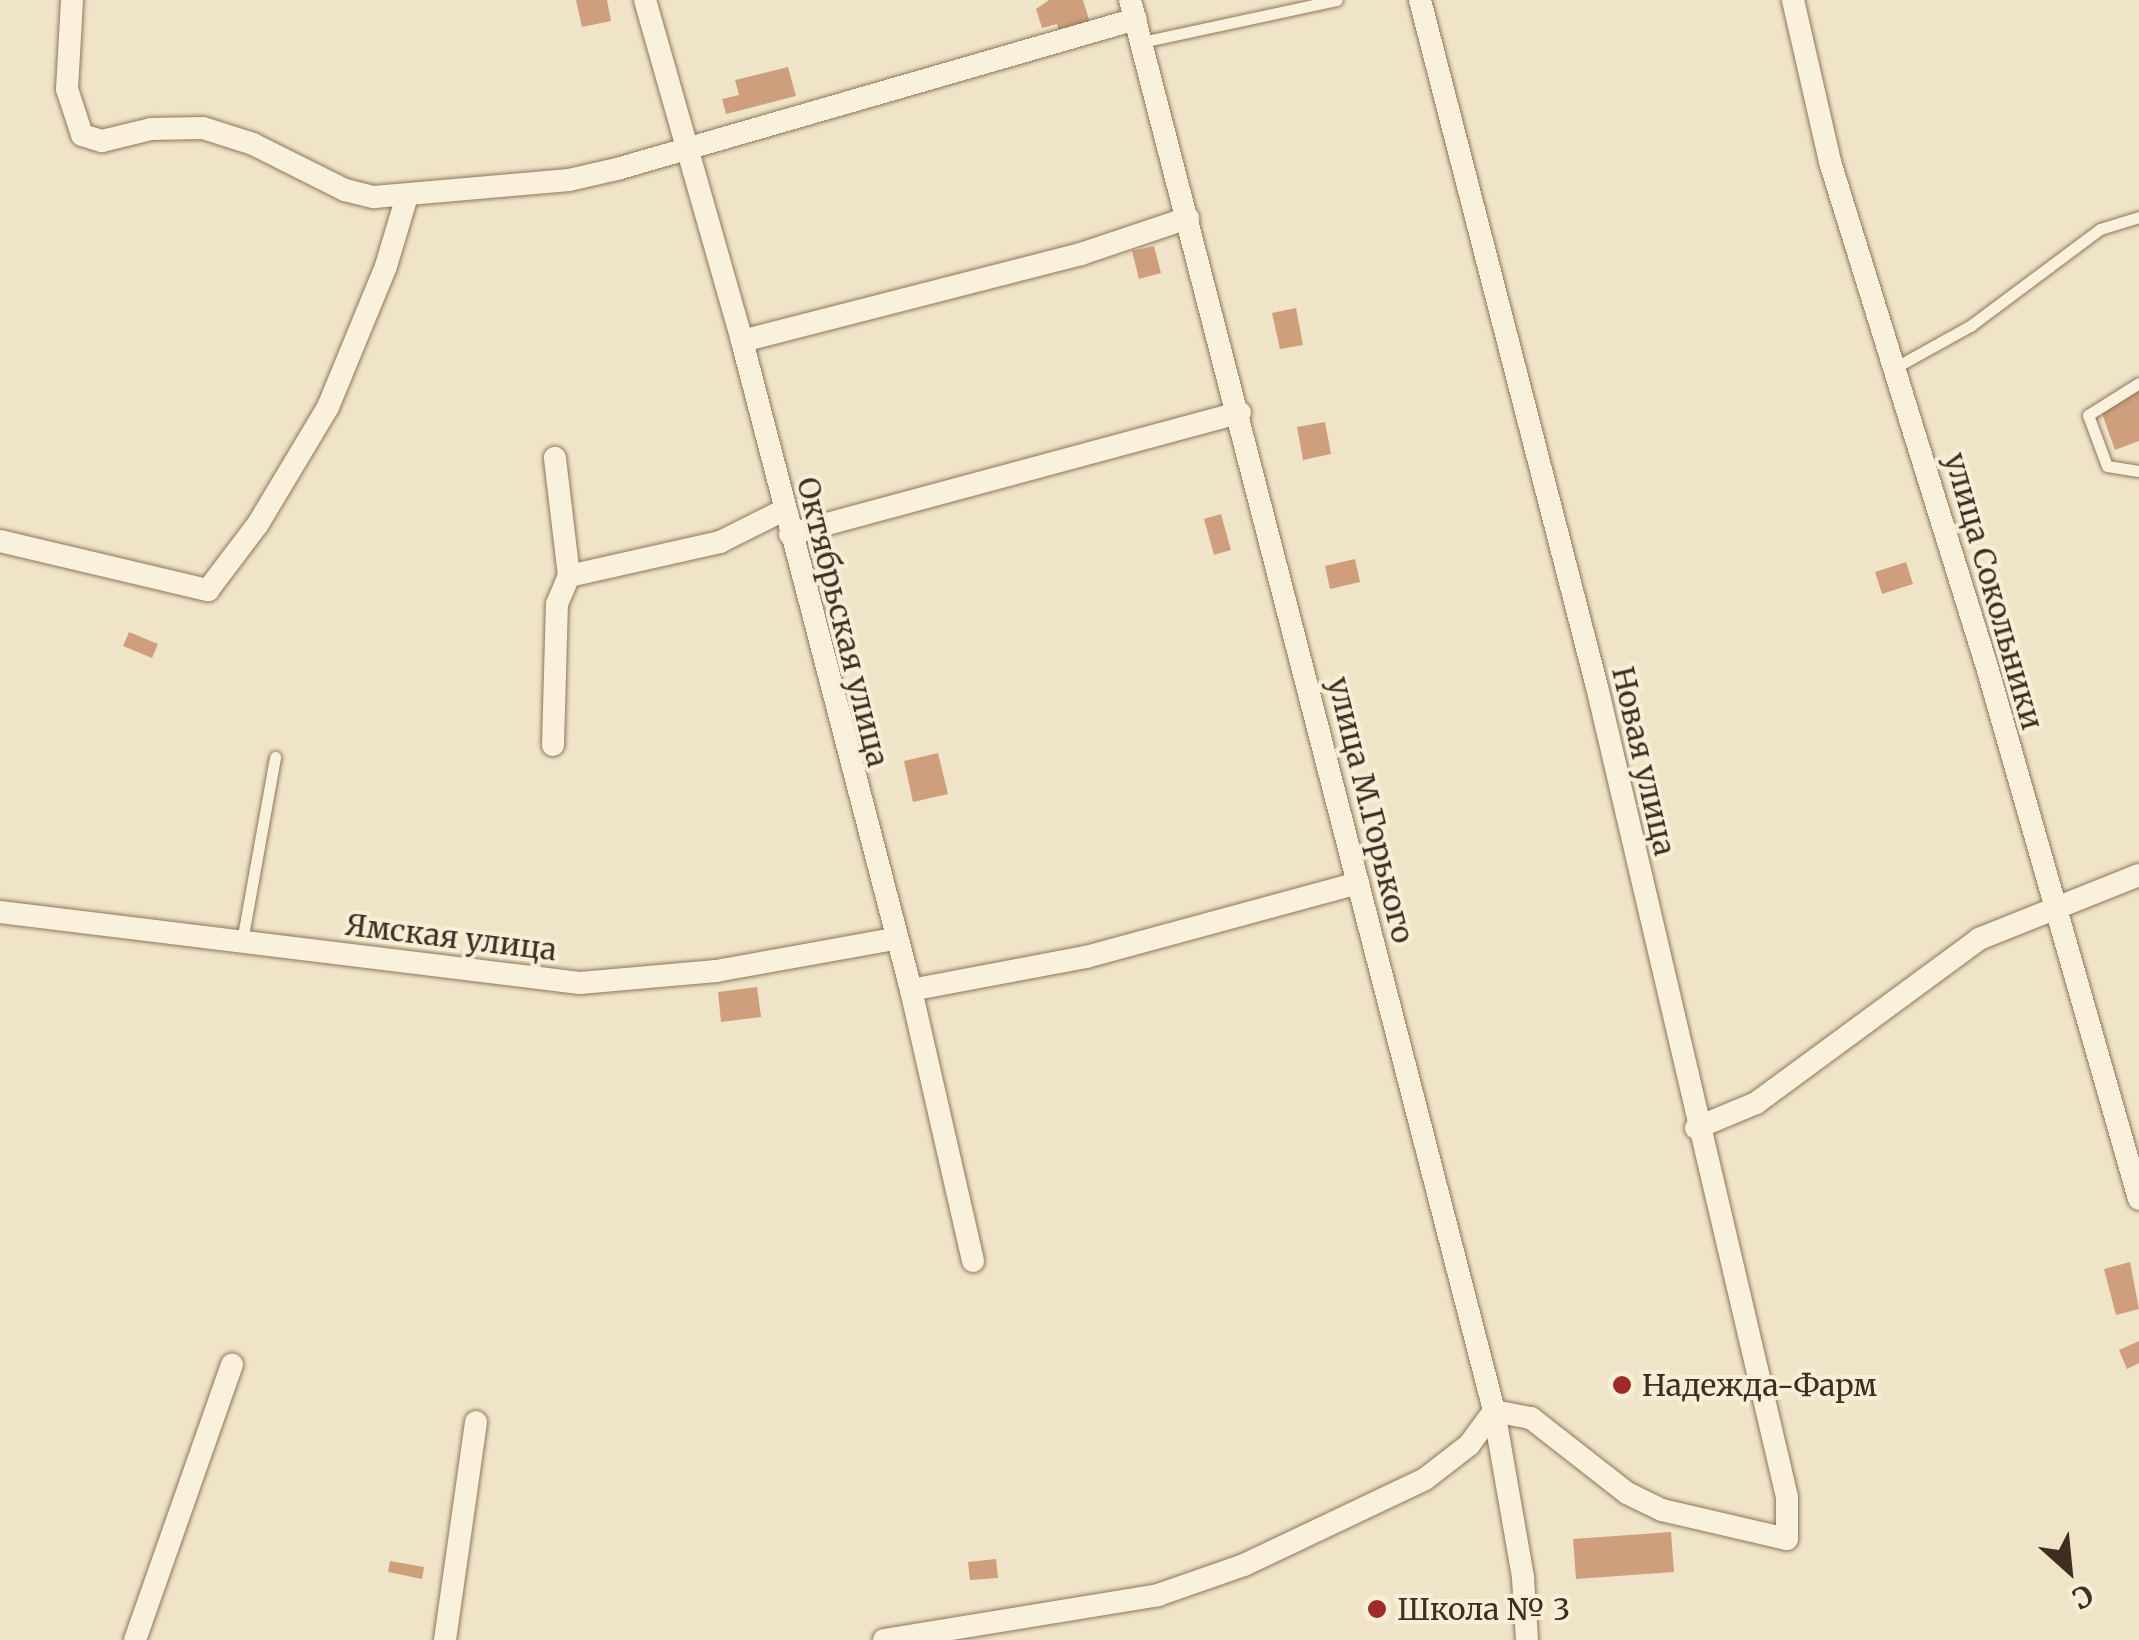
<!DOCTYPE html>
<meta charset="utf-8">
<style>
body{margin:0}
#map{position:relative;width:2139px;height:1640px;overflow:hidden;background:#f0e4c8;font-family:Merriweather,serif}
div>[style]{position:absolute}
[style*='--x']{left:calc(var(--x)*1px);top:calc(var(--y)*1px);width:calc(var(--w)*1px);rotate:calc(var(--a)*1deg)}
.building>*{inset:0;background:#cf9f7d}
.roads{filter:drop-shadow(0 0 2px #8d765c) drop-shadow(0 0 2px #8d765c)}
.service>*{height:11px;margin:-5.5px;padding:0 5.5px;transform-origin:5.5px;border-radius:5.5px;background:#faf1dc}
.minor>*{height:22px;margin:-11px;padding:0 11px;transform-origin:11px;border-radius:11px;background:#faf1dc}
.dots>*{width:28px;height:28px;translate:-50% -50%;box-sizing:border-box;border:5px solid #f7eed8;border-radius:50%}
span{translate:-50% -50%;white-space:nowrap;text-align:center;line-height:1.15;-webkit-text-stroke:8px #f7eed8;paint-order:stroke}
.street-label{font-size:30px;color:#3d2e20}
.poi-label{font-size:30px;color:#3d2e20}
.left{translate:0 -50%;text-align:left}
.north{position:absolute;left:2019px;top:1520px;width:100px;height:100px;-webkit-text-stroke:8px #f7eed8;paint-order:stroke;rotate:153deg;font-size:28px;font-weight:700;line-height:40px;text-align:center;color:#3d2e20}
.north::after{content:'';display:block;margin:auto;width:35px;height:45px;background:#3d2e20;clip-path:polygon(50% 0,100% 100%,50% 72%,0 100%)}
</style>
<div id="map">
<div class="building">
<div style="clip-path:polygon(576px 0,607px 0,611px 21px,582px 27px)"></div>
<div style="clip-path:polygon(1049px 0,1083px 0,1091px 26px,1060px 35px,1057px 24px,1042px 28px,1036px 9px)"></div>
<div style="clip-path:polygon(788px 67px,796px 96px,726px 114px,722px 99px,739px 95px,735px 80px)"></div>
<div style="clip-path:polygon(1154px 246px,1161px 273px,1139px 279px,1132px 251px)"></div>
<div style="clip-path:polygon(1296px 308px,1303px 345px,1280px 349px,1272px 313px)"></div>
<div style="clip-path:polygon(2139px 387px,2139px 441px,2115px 450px,2098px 402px)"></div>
<div style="clip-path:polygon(1325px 422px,1331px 454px,1303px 460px,1297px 427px)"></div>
<div style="clip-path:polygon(1221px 514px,1231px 550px,1214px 555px,1204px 519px)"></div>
<div style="clip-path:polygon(1355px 559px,1360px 582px,1330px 589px,1325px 566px)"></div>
<div style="clip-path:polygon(1906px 562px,1913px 584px,1882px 594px,1875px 572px)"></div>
<div style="clip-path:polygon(129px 632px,158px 644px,152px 658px,123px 646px)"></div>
<div style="clip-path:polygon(938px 753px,948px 794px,913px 802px,904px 761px)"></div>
<div style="clip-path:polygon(757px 987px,761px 1017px,721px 1022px,718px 992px)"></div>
<div style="clip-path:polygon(2130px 1262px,2139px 1309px,2116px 1315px,2104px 1269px)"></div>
<div style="clip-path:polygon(2139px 1341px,2139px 1363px,2127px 1369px,2119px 1350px)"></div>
<div style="clip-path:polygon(1671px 1532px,1674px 1572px,1576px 1579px,1573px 1539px)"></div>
<div style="clip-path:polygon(996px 1559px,998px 1578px,970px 1580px,968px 1562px)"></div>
<div style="clip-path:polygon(390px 1561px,424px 1567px,422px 1579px,388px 1572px)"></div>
</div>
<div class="roads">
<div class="service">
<div style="--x:1142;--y:42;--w:199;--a:-12.2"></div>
<div style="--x:1896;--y:367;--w:85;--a:-29"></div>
<div style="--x:1970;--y:326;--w:162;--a:-36.7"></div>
<div style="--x:2100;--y:229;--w:41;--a:-17.1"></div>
<div style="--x:2139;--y:383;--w:60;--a:147.9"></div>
<div style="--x:2088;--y:415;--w:54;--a:69.6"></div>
<div style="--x:2107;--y:466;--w:32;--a:9"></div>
<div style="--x:242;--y:941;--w:187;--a:-79.8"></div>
</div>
<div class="minor">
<div style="--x:72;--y:0;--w:89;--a:93.2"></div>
<div style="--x:67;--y:89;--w:48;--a:71.9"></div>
<div style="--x:82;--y:135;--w:21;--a:17"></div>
<div style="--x:102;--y:141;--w:50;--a:-13.8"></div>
<div style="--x:151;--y:129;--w:52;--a:-1.1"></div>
<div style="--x:203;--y:128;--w:52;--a:17.7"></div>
<div style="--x:253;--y:144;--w:103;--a:26.6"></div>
<div style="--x:345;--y:190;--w:30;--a:14"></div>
<div style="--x:374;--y:197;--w:196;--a:-5"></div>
<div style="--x:569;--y:180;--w:49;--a:-12.9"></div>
<div style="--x:617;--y:169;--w:540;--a:-16.12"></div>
<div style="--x:645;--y:0;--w:355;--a:74.1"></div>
<div style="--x:742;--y:341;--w:671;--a:75.4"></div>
<div style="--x:911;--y:990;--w:278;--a:77.1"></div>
<div style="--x:1130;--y:0;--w:1457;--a:75.53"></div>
<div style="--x:1494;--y:1411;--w:169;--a:80.1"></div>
<div style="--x:1523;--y:1578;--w:62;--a:86.3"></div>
<div style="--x:1793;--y:0;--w:166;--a:77.1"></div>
<div style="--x:1830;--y:162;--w:529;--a:72.73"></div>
<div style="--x:1987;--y:667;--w:553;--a:74.05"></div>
<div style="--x:742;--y:341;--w:350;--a:-14.4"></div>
<div style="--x:1081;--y:254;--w:113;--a:-18.6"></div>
<div style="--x:790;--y:534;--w:466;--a:-15.1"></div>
<div style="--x:0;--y:541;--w:214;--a:13.3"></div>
<div style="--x:208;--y:590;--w:83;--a:-52.9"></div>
<div style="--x:258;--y:524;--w:136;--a:-59.1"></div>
<div style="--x:328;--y:407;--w:152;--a:-67.6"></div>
<div style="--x:386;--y:266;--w:73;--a:-73.3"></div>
<div style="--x:569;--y:576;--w:155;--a:-12.7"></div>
<div style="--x:720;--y:542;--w:72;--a:-26.6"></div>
<div style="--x:553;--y:745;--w:141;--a:-88.4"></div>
<div style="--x:557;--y:604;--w:30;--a:-67"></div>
<div style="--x:569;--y:576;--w:119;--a:-96.8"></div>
<div style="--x:0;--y:912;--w:584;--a:6.98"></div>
<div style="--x:580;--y:983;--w:137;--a:-5"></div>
<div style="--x:716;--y:971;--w:180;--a:-10.2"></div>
<div style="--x:911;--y:990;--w:178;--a:-10.7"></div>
<div style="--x:1086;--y:957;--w:282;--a:-15.2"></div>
<div style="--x:1696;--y:1128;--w:65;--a:-22.6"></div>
<div style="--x:1756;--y:1103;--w:277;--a:-36.3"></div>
<div style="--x:1979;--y:939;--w:172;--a:-21.8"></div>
<div style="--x:135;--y:1640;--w:292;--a:-70.6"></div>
<div style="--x:445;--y:1640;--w:220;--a:-81.9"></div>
<div style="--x:884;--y:1640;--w:278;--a:-9.3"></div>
<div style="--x:1158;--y:1595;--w:91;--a:-19.2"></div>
<div style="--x:1244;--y:1565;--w:200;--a:-25.4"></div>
<div style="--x:1425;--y:1479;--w:56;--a:-37.7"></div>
<div style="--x:1469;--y:1445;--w:42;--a:-53.7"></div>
<div style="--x:1494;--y:1411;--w:38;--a:11"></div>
<div style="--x:1531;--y:1418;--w:122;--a:38"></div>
<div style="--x:1627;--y:1493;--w:39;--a:26"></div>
<div style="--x:1662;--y:1510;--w:128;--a:13.1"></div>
<div style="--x:1787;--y:1539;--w:42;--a:-90"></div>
<div style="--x:1787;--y:1497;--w:832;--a:-103.2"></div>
<div style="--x:1597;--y:687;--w:709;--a:-104.45"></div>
</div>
</div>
<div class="dots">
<div style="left:1622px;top:1385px;background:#9e2a2b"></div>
<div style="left:1377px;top:1609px;background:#9e2a2b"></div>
</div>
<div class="street-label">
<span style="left:1994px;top:591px;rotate:74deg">улица Сокольники</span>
<span style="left:843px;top:622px;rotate:76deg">Октябрьская улица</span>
<span style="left:1644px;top:761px;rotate:77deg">Новая улица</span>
<span style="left:1371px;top:810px;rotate:76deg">улица М.Горького</span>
<span style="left:451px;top:937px;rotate:7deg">Ямская улица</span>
</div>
<div class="poi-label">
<span class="left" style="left:1642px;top:1385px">Надежда-Фарм</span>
<span class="left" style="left:1397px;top:1609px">Школа № 3</span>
</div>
<div class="north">С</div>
</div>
